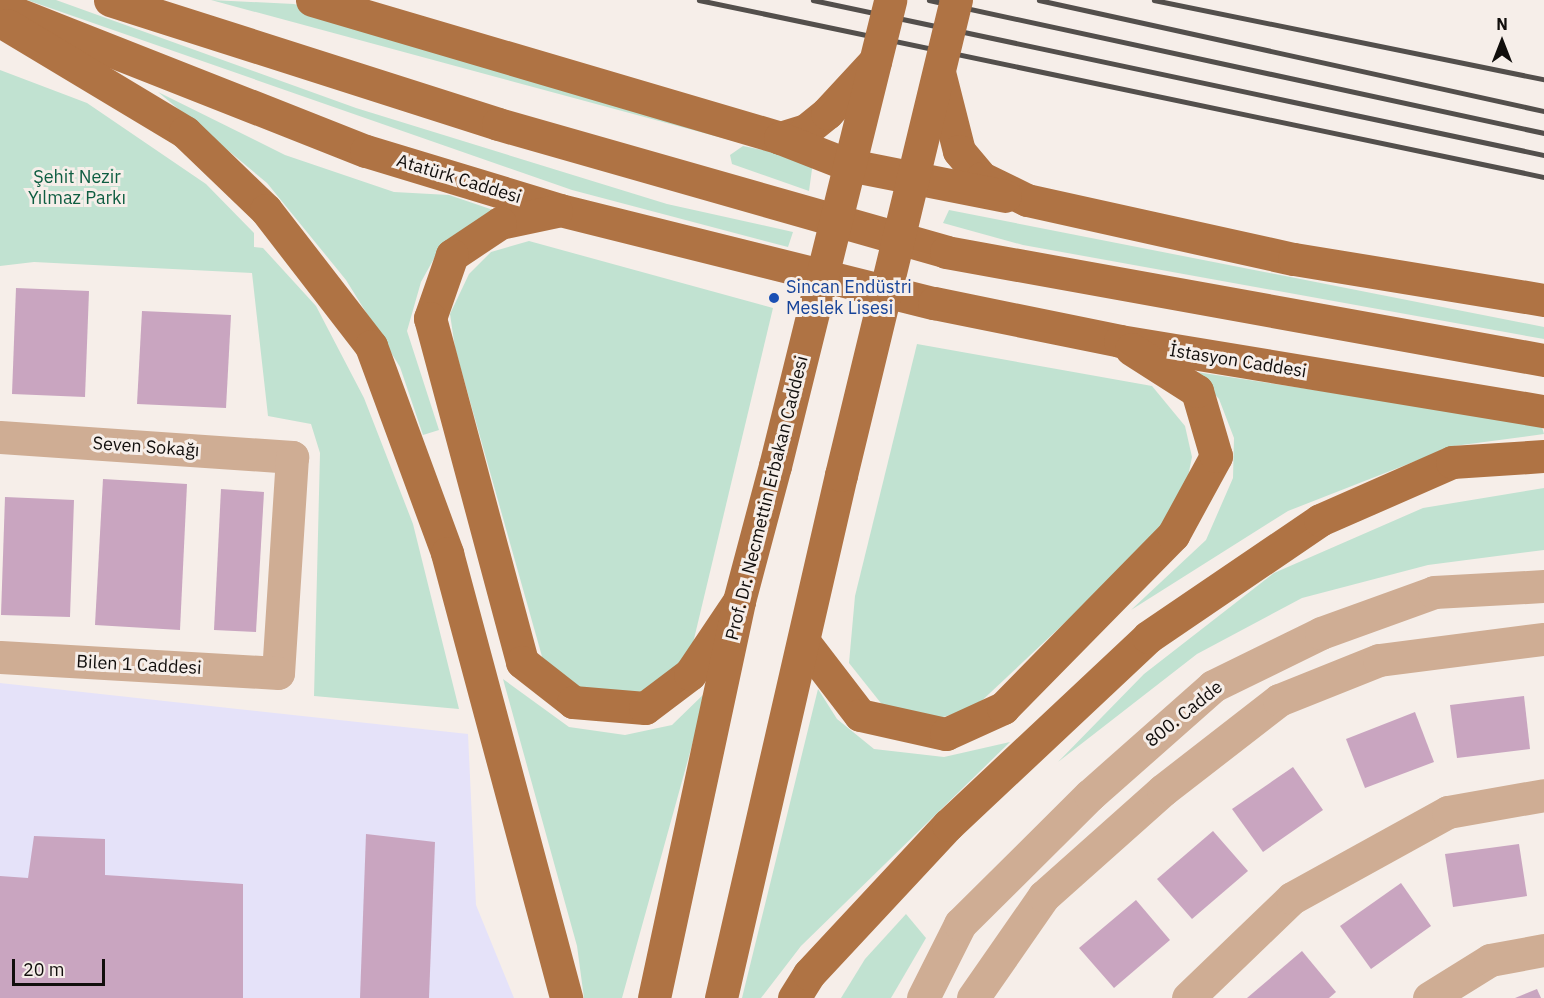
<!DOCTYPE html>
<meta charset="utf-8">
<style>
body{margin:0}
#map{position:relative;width:1544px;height:998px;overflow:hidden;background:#f6eee9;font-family:"IBM Plex Sans",sans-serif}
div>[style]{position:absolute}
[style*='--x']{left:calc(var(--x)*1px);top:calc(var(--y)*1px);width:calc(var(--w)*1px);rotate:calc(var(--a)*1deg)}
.education>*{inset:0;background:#e5e2f9}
.green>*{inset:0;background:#c1e2d1}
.building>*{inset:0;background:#c9a5c0}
.minor>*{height:33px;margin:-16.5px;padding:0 16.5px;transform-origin:16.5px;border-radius:16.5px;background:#cfad94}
.major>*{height:33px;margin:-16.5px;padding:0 16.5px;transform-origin:16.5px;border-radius:16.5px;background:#af7344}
.rail>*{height:4.5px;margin:-2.25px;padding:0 2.25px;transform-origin:2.25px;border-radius:2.25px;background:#534f4c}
.major-bridge>*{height:33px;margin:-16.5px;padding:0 16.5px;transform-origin:16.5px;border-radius:16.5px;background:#af7344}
.dots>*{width:16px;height:16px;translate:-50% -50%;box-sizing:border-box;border:3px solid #f6eee9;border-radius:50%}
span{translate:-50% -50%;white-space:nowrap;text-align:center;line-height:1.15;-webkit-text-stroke:6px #f6eee9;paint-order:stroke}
.park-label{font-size:18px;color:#0e5d41}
.street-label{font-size:18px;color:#110e0c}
.transit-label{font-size:18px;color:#164399}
.left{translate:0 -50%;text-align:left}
.north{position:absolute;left:1472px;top:12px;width:60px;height:60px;-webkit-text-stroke:4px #f6eee9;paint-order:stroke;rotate:0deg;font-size:16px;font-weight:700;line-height:24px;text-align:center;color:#110e0c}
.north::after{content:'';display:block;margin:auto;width:21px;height:27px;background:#110e0c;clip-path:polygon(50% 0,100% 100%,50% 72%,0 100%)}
.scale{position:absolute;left:12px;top:959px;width:93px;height:27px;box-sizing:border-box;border:3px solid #110e0c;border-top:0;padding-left:8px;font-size:18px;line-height:21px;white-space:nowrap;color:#110e0c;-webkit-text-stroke:4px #f6eee9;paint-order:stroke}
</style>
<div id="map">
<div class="education">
<div style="clip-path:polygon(0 683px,468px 734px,476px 905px,514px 998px,0 998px)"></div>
</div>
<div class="green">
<div style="clip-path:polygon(27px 0,56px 0,356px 108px,667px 204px,793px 232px,788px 247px,572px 190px)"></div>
<div style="clip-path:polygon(211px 0,294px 4px,813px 162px,809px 191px,732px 164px,730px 155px,743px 146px,778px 153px)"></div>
<div style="clip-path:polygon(0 70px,87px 103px,206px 184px,254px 233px,254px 247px,263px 248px,316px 306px,364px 398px,413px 524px,459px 709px,314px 696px,320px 453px,311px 424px,268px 416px,252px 273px,34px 262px,0 266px)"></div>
<div style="clip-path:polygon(158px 92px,285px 155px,394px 192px,449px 195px,505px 214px,442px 244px,421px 282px,407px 331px,439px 430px,423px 435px,400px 367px,346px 280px,267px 183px)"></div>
<div style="clip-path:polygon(949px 210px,1544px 327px,1544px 339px,1023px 245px,943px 223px)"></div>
<div style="clip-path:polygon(529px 241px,773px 308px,689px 660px,647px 697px,587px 695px,543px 660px,455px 348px,450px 314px,469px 274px,491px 252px)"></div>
<div style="clip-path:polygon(917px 344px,1152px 386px,1185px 426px,1192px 457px,1185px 491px,1155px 538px,974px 708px,926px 722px,884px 707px,849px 663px,855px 596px)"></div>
<div style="clip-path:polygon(1196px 372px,1541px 424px,1544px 434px,1454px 446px,1288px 511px,1131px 610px,1206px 540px,1233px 478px,1234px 438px,1219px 399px)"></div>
<div style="clip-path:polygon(1544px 488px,1544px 550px,1428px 565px,1302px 598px,1197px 654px,1058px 762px,1144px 674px,1274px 573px,1423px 508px)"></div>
<div style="clip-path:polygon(503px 679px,569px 727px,625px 735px,672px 725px,707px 691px,622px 998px,584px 998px,577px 946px)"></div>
<div style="clip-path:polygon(818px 689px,837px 719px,874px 749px,944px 757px,1010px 742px,801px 946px,761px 998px,742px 998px)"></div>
<div style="clip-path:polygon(906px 914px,926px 938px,891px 998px,841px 998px,865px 959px)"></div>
</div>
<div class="building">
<div style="clip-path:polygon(16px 288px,89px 291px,85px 397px,12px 394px)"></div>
<div style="clip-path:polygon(142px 311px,231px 315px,226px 408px,137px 404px)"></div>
<div style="clip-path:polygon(103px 479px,187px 484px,180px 630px,95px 625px)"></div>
<div style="clip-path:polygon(221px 489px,264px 492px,256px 632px,214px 630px)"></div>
<div style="clip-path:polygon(5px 497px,74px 500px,70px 617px,1px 615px)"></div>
<div style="clip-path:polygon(1524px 696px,1530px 749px,1457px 758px,1450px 705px)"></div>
<div style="clip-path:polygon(1415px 712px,1434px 762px,1365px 788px,1346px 739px)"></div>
<div style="clip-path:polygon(1293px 767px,1323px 810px,1263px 852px,1232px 809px)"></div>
<div style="clip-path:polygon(1213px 831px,1248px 871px,1192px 919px,1157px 879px)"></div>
<div style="clip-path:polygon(366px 834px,435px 842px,429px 998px,360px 998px)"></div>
<div style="clip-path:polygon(34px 836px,105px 839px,105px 875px,243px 884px,243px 998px,0 998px,0 876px,28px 878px)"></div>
<div style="clip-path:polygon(1519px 844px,1527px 896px,1453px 907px,1445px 854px)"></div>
<div style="clip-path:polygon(1401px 883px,1431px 926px,1371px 969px,1340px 926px)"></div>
<div style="clip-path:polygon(1136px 900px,1170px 940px,1114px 988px,1079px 948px)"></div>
<div style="clip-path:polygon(1302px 951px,1336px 992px,1329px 998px,1247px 998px)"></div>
<div style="clip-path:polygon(1537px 989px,1541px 998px,1515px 998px)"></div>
</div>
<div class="minor">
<div style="--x:0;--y:437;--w:293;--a:3.9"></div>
<div style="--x:292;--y:457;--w:216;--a:93.7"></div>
<div style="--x:278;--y:673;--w:278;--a:-176.7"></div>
<div style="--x:923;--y:998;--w:83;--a:-63.4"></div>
<div style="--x:960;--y:924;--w:183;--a:-44.8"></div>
<div style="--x:1090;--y:795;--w:164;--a:-41.5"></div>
<div style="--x:1213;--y:686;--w:120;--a:-26.1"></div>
<div style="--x:1321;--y:633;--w:120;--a:-19.9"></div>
<div style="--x:1434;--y:592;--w:110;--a:-3.1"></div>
<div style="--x:973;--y:998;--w:124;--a:-55.2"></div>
<div style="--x:1044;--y:896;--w:159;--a:-41.7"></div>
<div style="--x:1163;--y:790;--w:147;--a:-37.8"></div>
<div style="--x:1279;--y:700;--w:108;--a:-21.8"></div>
<div style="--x:1379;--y:660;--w:166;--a:-7.3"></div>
<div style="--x:1188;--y:998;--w:144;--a:-43.9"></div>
<div style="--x:1292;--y:898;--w:178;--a:-28.9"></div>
<div style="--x:1448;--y:812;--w:97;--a:-10"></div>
<div style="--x:1429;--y:998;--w:72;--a:-31.9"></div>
<div style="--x:1490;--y:960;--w:55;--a:-10.5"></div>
</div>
<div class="major">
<div style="--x:110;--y:0;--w:407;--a:17.7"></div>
<div style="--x:498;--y:124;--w:466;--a:15.9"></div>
<div style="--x:946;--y:252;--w:608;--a:10.24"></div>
<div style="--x:312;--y:0;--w:488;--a:16.4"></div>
<div style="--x:780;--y:138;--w:27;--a:-17"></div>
<div style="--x:806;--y:130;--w:27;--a:-39"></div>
<div style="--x:827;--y:113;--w:71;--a:-47.3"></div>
<div style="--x:0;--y:7;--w:393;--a:21.5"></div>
<div style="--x:366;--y:151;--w:203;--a:16.9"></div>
<div style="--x:560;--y:210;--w:385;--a:14"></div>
<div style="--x:934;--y:303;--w:190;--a:11.5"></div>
<div style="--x:1120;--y:341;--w:430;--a:9.4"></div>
<div style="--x:7;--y:25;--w:208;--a:31"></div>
<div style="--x:185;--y:132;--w:112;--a:43.9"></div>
<div style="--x:266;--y:210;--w:172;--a:52.3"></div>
<div style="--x:371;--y:346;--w:221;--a:69.8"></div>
<div style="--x:447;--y:553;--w:461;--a:75"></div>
<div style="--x:940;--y:76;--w:77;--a:75.8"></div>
<div style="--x:959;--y:151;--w:35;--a:50"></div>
<div style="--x:982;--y:178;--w:50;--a:26.1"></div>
<div style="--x:1027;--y:200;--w:273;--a:12.5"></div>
<div style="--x:1294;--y:259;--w:253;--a:9.3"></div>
<div style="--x:780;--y:138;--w:74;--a:21.4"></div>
<div style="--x:849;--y:165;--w:159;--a:11.2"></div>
<div style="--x:556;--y:211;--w:57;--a:167.9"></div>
<div style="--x:500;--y:223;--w:58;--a:146.3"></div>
<div style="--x:452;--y:255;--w:67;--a:109.2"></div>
<div style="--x:430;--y:318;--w:356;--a:75"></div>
<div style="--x:522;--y:662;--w:65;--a:38.1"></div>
<div style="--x:573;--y:702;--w:72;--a:4.8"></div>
<div style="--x:645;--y:708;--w:56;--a:-37.1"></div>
<div style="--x:690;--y:674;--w:88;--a:-56.1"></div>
<div style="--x:804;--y:642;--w:92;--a:52.5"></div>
<div style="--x:860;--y:715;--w:88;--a:12.5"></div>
<div style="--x:946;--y:734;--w:63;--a:-24.5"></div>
<div style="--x:1003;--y:708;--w:243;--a:-45.5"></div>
<div style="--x:1173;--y:535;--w:90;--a:-61.4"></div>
<div style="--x:1216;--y:456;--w:68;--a:-106.3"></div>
<div style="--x:1197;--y:391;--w:78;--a:-147.5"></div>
<div style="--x:654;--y:998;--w:406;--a:-77.9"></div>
<div style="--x:739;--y:601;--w:140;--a:-75.1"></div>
<div style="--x:721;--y:998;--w:537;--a:-77.08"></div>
<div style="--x:794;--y:998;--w:28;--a:-58"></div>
<div style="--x:809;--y:974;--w:204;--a:-47"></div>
<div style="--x:948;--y:825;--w:274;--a:-43.2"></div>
<div style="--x:1148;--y:637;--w:208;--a:-34.2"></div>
<div style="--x:1320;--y:520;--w:144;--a:-23.7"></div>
<div style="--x:1452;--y:462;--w:92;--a:-3.7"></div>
</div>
<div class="rail">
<div style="--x:699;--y:0;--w:863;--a:11.83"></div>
<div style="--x:813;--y:0;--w:747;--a:11.97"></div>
<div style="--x:929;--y:0;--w:629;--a:12.2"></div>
<div style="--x:1039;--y:0;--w:517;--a:12.4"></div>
<div style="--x:1154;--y:0;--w:398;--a:11.5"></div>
</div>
<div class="major-bridge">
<div style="--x:775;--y:466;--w:480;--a:-76.1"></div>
<div style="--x:841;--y:475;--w:489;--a:-76.4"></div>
</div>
<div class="dots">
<div style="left:774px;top:298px;background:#1a4fb4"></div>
</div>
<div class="park-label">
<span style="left:77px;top:188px">Şehit Nezir<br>Yılmaz Parkı</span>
</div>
<div class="street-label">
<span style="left:459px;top:179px;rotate:17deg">Atatürk Caddesi</span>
<span style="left:1238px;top:361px;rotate:9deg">İstasyon Caddesi</span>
<span style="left:146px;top:447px;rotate:4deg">Seven Sokağı</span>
<span style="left:767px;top:498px;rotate:-76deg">Prof. Dr. Necmettin Erbakan Caddesi</span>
<span style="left:139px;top:665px;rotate:3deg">Bilen 1 Caddesi</span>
<span style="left:1184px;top:714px;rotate:-39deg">800. Cadde</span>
</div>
<div class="transit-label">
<span class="left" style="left:786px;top:298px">Sincan Endüstri<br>Meslek Lisesi</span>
</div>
<div class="north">N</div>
<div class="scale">20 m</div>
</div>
